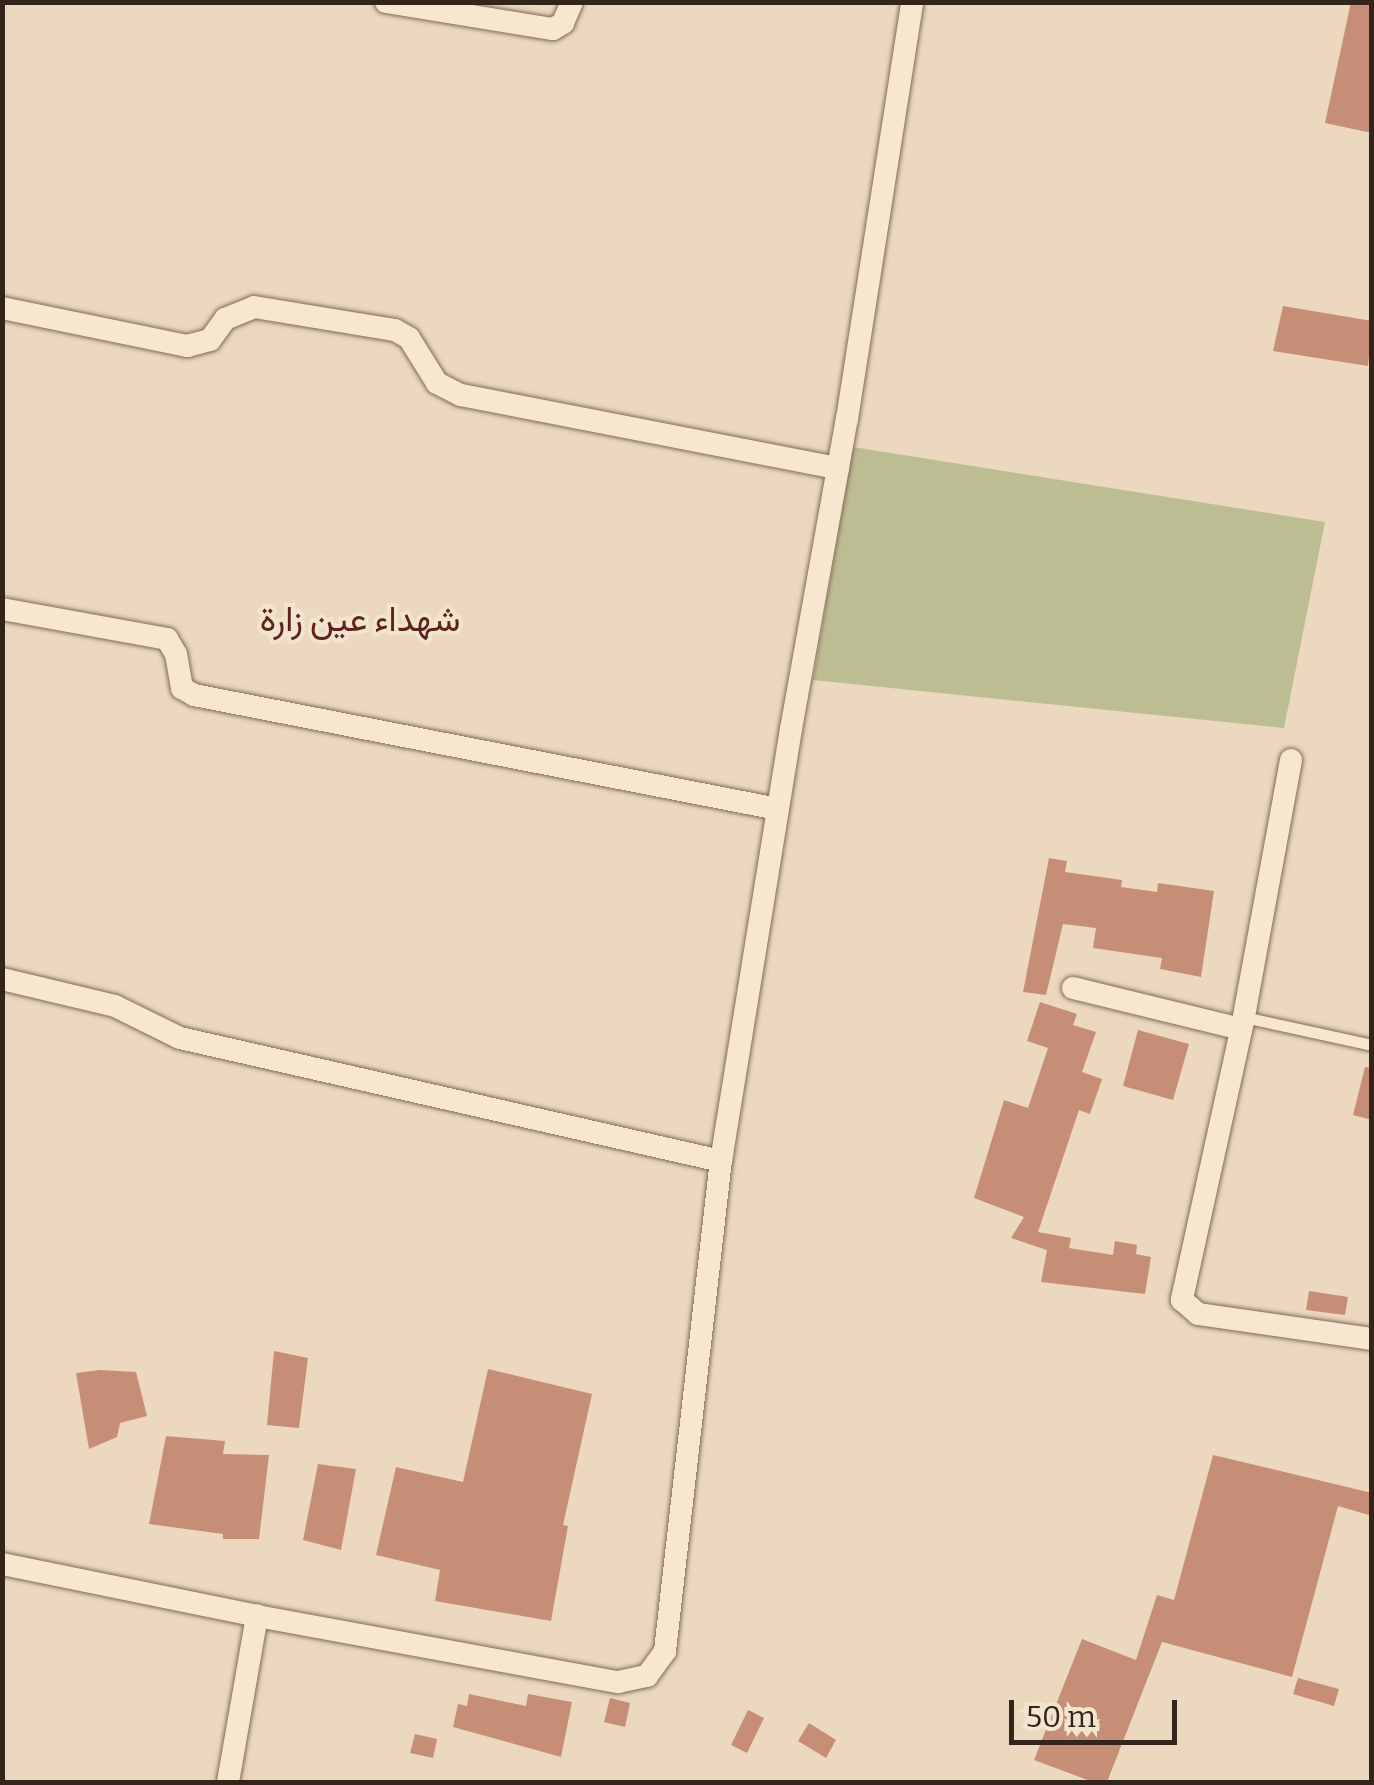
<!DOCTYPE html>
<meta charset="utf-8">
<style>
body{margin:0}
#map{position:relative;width:1374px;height:1785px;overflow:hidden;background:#ebd8bf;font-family:Bitter,Vazirmatn,serif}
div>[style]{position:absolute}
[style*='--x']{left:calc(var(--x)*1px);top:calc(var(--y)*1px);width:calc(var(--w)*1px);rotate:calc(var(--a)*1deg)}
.cemetery>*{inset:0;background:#bdbd93}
.building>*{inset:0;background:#c78e77}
.roads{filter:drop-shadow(0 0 2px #836a58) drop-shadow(0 0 2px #836a58)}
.lane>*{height:11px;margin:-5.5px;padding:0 5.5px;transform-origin:5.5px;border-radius:5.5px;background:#f7e7d1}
.street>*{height:22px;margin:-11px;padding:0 11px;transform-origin:11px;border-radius:11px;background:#f7e7d1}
span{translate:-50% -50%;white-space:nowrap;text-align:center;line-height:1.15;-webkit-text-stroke:8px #f3e4ce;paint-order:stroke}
.quarter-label{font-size:35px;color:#5d231e}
.frame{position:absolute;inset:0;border:5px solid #33241c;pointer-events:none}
.scale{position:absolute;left:1009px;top:1700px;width:168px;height:45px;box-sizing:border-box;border:5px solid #33241c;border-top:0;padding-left:12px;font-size:30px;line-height:35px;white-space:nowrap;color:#33241c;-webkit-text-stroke:8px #f3e4ce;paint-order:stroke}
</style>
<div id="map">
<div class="cemetery">
<div style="clip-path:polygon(853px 447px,1325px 522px,1284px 728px,813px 680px)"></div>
</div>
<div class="building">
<div style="clip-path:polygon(1351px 2px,1372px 2px,1372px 133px,1325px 123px)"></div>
<div style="clip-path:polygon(1283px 306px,1372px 321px,1368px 366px,1273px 351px)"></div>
<div style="clip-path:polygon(1049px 858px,1067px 861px,1065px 872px,1122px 880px,1121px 887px,1157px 892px,1158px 883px,1214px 891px,1201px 977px,1160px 969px,1162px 958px,1093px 948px,1096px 928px,1063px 924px,1046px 995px,1023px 992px)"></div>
<div style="clip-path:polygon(1040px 1002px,1077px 1014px,1073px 1025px,1096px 1032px,1082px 1072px,1102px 1079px,1090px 1114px,1079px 1110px,1038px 1232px,1071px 1238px,1069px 1248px,1113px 1255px,1115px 1241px,1137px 1245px,1136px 1254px,1151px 1257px,1145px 1294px,1041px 1282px,1047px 1250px,1011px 1238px,1024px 1217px,974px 1198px,1004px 1100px,1028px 1108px,1048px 1048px,1027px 1041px)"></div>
<div style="clip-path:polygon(1138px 1030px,1189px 1044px,1173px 1100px,1123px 1086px)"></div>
<div style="clip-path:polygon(1365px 1067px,1372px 1068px,1372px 1120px,1353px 1115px)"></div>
<div style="clip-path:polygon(1309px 1291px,1348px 1297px,1345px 1315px,1306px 1310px)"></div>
<div style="clip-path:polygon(274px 1351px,308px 1358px,299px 1428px,267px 1425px)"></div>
<div style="clip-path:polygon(488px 1369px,592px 1394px,563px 1525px,568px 1526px,551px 1621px,435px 1601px,440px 1570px,376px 1555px,396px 1467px,463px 1482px)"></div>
<div style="clip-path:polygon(100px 1370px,136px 1372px,147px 1416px,120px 1423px,117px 1437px,89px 1449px,76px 1373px)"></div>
<div style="clip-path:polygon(166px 1436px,225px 1441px,223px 1454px,269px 1455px,259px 1539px,223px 1539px,223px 1534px,149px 1524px)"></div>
<div style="clip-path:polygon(1213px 1455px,1372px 1493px,1372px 1516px,1338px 1506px,1292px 1677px,1162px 1642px,1107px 1782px,1093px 1782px,1034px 1760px,1082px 1639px,1136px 1660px,1157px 1595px,1174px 1600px)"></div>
<div style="clip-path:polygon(318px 1464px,356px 1469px,341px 1550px,303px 1540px)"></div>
<div style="clip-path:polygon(1298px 1678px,1339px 1689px,1334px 1706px,1293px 1694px)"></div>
<div style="clip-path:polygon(469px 1694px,526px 1706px,528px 1694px,572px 1702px,561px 1757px,453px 1727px,458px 1704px,467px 1706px)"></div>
<div style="clip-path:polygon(610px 1698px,630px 1703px,625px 1727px,604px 1722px)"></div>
<div style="clip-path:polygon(748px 1710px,764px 1718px,747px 1753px,731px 1745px)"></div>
<div style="clip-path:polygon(809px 1723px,836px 1740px,826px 1758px,798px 1741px)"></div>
<div style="clip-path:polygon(415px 1734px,437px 1739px,433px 1758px,410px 1753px)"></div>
</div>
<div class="roads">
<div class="lane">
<div style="--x:1244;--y:1017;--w:131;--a:12.3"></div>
</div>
<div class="street">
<div style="--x:386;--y:2;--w:169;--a:9.2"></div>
<div style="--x:553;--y:29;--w:12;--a:-31"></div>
<div style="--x:563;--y:23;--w:23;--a:-67"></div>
<div style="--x:2;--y:308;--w:189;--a:11.6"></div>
<div style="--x:187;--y:346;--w:24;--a:-15"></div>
<div style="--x:210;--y:340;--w:26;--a:-54"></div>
<div style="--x:225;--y:319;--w:31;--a:-22"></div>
<div style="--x:254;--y:307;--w:143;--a:9.3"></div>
<div style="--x:395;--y:330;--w:16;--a:30"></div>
<div style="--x:409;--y:338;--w:53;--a:58.1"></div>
<div style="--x:437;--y:383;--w:27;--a:27"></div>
<div style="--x:461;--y:395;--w:384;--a:11"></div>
<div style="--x:2;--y:609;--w:168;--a:10.3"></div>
<div style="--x:167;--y:639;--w:17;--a:59"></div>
<div style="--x:176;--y:654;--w:35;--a:80"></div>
<div style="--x:182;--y:688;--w:14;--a:30"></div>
<div style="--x:194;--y:695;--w:595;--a:11.05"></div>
<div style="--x:1291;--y:760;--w:261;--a:100.4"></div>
<div style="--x:1244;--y:1017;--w:290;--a:102.4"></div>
<div style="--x:1182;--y:1300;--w:21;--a:41"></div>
<div style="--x:1198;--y:1314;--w:176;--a:8.2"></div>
<div style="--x:2;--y:979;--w:116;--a:13.4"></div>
<div style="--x:115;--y:1006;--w:72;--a:26.2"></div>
<div style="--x:180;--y:1038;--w:555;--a:12.81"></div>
<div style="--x:1073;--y:988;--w:173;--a:13.7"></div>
<div style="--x:2;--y:1564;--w:260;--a:11.5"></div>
<div style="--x:257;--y:1616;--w:367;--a:10.4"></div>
<div style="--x:618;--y:1682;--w:30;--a:-12"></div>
<div style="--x:647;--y:1676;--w:31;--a:-54"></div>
<div style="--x:665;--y:1651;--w:493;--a:-83.5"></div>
<div style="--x:721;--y:1161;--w:438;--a:-80.8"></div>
<div style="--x:791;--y:729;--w:315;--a:-79.8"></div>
<div style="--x:847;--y:419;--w:422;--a:-81.1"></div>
<div style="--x:228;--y:1782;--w:169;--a:-80.1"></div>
</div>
</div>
<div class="quarter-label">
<span style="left:360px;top:619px">شهداء عين زارة</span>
</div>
<div class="frame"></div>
<div class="scale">50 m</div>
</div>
